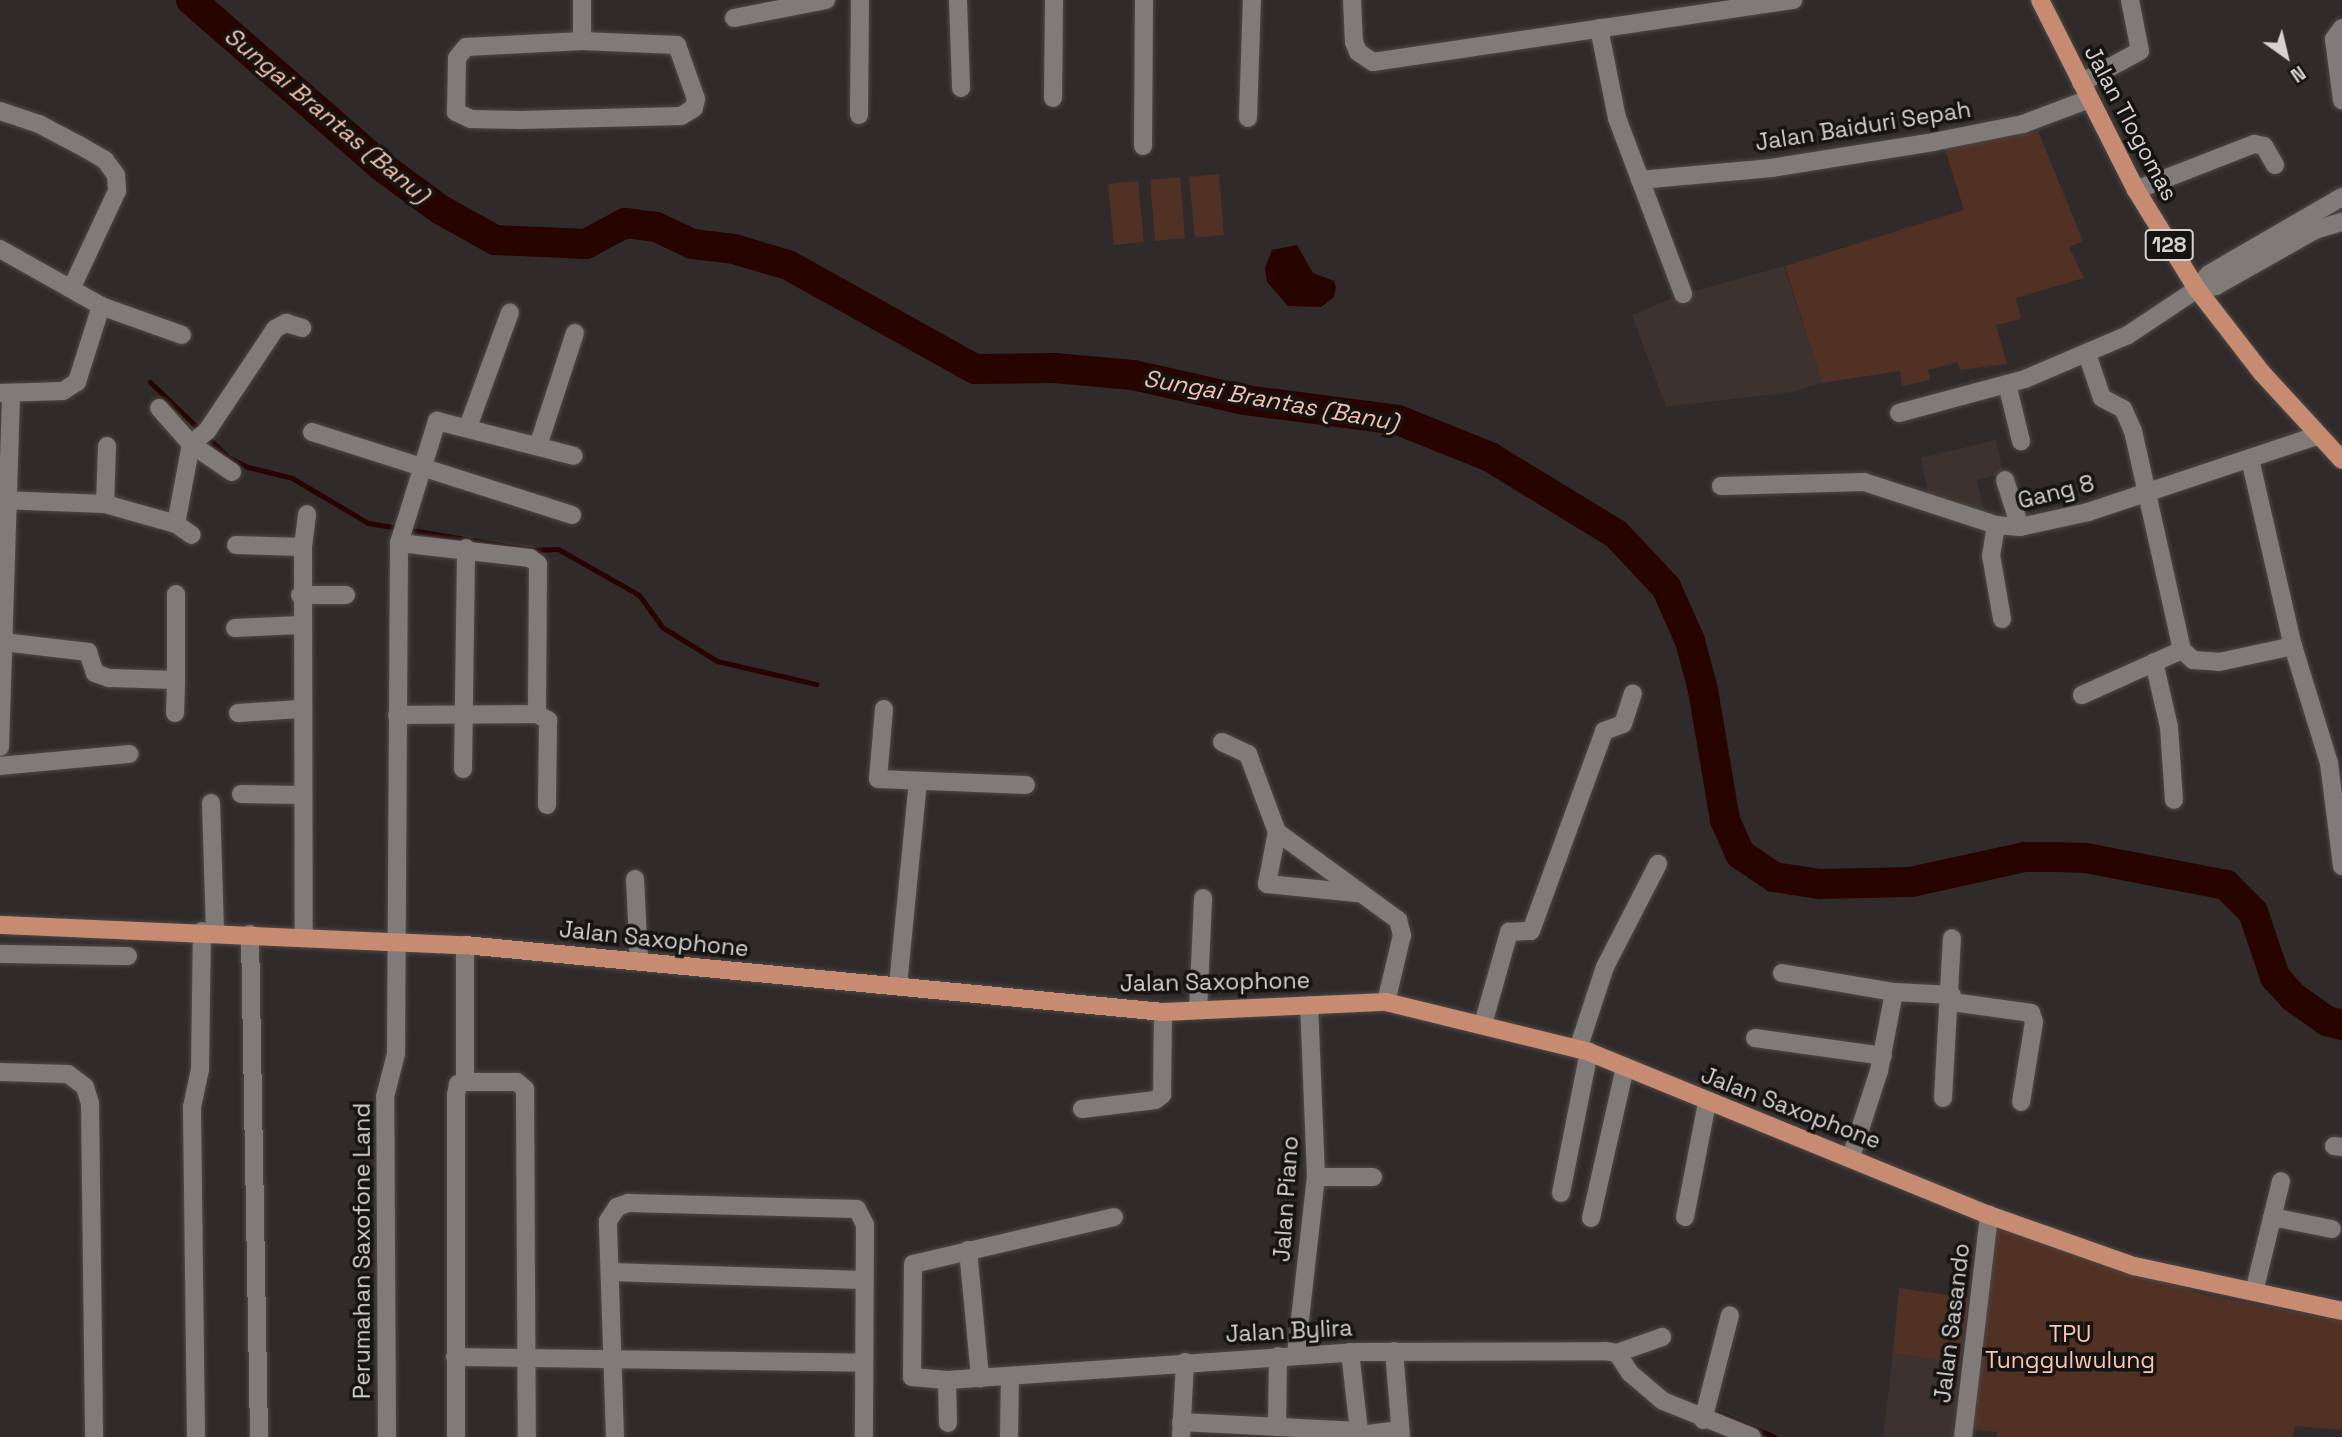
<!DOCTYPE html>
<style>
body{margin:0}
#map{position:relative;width:2342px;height:1437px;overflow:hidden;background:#302b2a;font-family:"Space Grotesk",sans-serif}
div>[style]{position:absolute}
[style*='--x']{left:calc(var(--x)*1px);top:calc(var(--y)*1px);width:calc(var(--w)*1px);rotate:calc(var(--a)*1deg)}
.built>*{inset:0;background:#3d322e}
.green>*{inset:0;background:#513123}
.water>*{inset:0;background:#270400}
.stream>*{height:5px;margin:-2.5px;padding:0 2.5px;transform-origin:2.5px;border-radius:2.5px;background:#270400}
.river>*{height:30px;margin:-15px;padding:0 15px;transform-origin:15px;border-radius:15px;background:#270400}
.roads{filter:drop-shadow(0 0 2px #4d4947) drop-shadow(0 0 2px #4d4947)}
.minor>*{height:18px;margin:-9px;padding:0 9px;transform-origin:9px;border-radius:9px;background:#807b79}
.major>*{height:18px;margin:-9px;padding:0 9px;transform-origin:9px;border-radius:9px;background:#c78b71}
span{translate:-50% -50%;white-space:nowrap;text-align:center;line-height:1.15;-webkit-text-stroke:7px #161413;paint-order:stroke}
.shield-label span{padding:2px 5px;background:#161413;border:2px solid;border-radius:5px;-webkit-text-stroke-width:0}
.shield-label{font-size:21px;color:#d5d2d1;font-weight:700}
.street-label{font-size:23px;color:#d5d2d1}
.park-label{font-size:23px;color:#fac6b1}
.water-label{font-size:24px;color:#f4c0ab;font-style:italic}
.north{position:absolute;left:2251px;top:21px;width:70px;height:70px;-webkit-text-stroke:5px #161413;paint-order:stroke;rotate:146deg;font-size:19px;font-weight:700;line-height:28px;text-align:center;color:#d5d2d1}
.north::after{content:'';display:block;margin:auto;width:24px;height:32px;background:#d5d2d1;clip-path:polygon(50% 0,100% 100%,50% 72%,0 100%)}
</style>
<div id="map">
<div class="built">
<div style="clip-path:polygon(1784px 266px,1822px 383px,1792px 392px,1666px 407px,1632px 315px,1678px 296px)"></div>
<div style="clip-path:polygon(1996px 440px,2003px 473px,1977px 480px,1984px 513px,1929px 497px,1921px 458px)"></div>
<div style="clip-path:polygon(1893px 1353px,1960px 1364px,1952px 1437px,1883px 1437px)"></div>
</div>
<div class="green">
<div style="clip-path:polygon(2038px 131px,2083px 241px,2069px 247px,2084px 278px,2016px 298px,2021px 319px,1996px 325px,2007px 364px,1960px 370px,1957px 362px,1928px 370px,1930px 380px,1902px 386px,1900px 371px,1822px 383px,1785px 266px,1964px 210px,1945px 149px)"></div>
<div style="clip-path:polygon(1219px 174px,1224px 235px,1195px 238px,1189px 177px)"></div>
<div style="clip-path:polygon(1180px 177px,1185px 238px,1155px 241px,1150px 180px)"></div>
<div style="clip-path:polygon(1138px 181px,1144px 242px,1114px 245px,1108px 184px)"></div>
<div style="clip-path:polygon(1999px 1226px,2201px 1294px,2342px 1321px,2342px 1430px,2295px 1426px,2293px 1437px,1997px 1437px,1997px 1432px,1969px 1429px,1995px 1231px)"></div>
<div style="clip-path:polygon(1899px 1288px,1969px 1298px,1960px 1364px,1893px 1353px)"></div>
</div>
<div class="water">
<div style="clip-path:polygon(1297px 245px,1313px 273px,1334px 281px,1336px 287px,1334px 297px,1321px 307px,1288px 306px,1267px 282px,1265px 268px,1272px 250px)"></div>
</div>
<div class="stream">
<div style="--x:150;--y:382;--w:108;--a:43.9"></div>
<div style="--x:228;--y:457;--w:22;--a:27"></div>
<div style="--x:248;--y:467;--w:45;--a:14"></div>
<div style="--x:292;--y:478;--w:88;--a:30.6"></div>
<div style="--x:368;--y:523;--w:166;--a:9.3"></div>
<div style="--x:532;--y:550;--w:26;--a:-2"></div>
<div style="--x:558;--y:549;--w:93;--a:29.6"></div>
<div style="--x:639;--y:595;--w:39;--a:54"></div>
<div style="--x:662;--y:627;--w:65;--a:31.7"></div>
<div style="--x:717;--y:661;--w:102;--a:13.1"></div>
<div style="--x:1694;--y:1402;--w:88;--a:23.4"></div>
</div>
<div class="river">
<div style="--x:191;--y:0;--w:252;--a:41.1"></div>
<div style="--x:381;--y:166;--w:74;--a:36.3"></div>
<div style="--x:441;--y:210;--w:62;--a:29.1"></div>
<div style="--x:495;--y:240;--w:91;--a:2.5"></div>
<div style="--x:586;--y:244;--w:44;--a:-28.3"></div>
<div style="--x:625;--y:223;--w:31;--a:7"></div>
<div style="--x:656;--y:227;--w:40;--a:25"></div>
<div style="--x:692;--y:244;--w:42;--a:6.8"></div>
<div style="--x:734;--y:249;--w:56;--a:16.5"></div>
<div style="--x:788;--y:265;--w:214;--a:29.1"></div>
<div style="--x:975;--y:369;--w:79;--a:-0.7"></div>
<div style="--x:1054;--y:368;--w:79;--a:5.1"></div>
<div style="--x:1133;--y:375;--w:115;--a:12.6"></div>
<div style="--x:1245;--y:400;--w:154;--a:7.4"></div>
<div style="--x:1398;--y:420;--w:99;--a:21.9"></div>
<div style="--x:1490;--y:457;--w:148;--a:31.4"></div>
<div style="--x:1616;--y:534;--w:73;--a:46.7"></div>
<div style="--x:1666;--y:587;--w:59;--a:66"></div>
<div style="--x:1690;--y:641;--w:51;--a:75.1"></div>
<div style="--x:1703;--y:690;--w:132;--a:80.4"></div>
<div style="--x:1725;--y:820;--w:37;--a:66"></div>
<div style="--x:1740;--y:854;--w:41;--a:34.1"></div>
<div style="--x:1774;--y:877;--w:47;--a:8.7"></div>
<div style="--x:1820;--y:884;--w:91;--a:-1.3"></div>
<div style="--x:1911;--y:882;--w:117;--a:-12.4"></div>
<div style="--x:2025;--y:857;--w:30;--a:0"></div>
<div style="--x:2055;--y:857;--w:31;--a:2"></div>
<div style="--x:2086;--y:858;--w:143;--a:10.9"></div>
<div style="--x:2226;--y:885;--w:38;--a:45"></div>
<div style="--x:2253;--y:912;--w:69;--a:71.3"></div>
<div style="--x:2275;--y:977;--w:27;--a:48"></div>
<div style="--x:2293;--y:997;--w:42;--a:35.2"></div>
<div style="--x:2327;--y:1021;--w:16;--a:15"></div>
</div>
<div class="roads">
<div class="minor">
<div style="--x:582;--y:0;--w:41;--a:90"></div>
<div style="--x:958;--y:0;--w:88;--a:88"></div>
<div style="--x:1352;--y:0;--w:42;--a:87.3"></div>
<div style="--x:1354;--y:42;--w:11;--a:68"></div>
<div style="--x:1358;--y:52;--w:18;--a:34"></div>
<div style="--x:1373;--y:62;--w:425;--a:-8.4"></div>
<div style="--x:734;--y:18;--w:94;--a:-11.1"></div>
<div style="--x:1599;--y:28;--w:92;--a:78.7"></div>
<div style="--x:1617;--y:118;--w:188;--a:69.4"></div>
<div style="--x:2342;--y:28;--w:14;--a:126"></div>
<div style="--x:2334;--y:39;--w:62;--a:82.5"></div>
<div style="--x:582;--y:41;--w:95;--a:2.4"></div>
<div style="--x:677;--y:45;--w:57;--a:70.6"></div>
<div style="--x:696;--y:99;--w:9;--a:103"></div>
<div style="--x:694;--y:108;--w:15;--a:148"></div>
<div style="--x:681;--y:116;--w:161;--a:178.6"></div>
<div style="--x:520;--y:120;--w:49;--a:-178.8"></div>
<div style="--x:471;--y:119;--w:17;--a:-155"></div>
<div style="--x:456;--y:112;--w:54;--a:-88.9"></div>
<div style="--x:457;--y:58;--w:14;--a:-51"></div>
<div style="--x:466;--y:47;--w:116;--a:-3"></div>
<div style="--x:2081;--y:83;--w:67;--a:-28.5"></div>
<div style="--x:2140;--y:51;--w:52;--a:-101.1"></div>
<div style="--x:1053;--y:98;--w:98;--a:-89.4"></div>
<div style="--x:0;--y:111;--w:41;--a:18.4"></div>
<div style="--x:39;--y:124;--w:45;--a:27.7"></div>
<div style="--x:79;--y:145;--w:30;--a:30"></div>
<div style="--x:105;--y:160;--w:19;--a:54"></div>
<div style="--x:116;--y:175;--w:16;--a:86"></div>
<div style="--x:117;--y:191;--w:106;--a:115.1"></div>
<div style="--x:859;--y:115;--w:115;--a:-89.5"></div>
<div style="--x:1248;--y:118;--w:118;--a:-88.1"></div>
<div style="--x:1143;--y:146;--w:146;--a:-89.6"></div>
<div style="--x:1640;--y:180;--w:132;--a:-5.2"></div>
<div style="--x:1771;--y:168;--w:164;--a:-9.1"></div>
<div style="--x:1933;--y:142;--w:92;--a:-11.3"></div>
<div style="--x:2023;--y:124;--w:71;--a:-20.7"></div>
<div style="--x:2136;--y:190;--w:127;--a:-21.3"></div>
<div style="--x:2254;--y:144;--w:10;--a:11"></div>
<div style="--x:2264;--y:146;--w:22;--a:60"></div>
<div style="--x:0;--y:249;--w:116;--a:29.4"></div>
<div style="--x:101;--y:306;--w:86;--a:19.7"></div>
<div style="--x:2197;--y:289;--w:19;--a:-9"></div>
<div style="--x:2216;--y:286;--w:114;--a:-29.5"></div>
<div style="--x:2315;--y:230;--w:28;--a:-17"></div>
<div style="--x:2007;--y:384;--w:59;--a:76.2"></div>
<div style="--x:0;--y:393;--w:63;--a:-1.8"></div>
<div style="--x:63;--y:391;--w:17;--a:-33"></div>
<div style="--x:77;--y:382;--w:80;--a:-72.5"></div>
<div style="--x:1899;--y:413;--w:131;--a:-15.1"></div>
<div style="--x:2025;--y:379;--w:112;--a:-23.1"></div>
<div style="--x:2128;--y:335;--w:83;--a:-33.7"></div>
<div style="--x:2197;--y:289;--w:19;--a:-51"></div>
<div style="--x:2209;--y:274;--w:154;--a:-30.1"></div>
<div style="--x:468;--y:427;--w:122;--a:-69.9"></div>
<div style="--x:312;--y:432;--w:273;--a:17.7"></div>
<div style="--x:538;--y:446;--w:119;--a:-71.9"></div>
<div style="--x:2250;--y:459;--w:192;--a:77.1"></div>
<div style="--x:2293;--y:646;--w:122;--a:72.9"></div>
<div style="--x:2329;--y:763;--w:104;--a:82.8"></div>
<div style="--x:232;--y:472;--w:50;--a:-145.7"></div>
<div style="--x:191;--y:444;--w:21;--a:-39"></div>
<div style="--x:207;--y:431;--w:123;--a:-56.3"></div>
<div style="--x:275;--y:329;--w:13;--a:-29"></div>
<div style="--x:286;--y:323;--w:17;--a:17"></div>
<div style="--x:2005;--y:480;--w:49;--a:72.3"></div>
<div style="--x:1721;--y:486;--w:143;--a:-1.6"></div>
<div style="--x:1864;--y:482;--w:139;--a:18"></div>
<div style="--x:1996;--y:525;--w:24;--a:5"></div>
<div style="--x:2020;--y:527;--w:70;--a:-12.4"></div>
<div style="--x:2088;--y:512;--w:240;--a:-18.4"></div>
<div style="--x:0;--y:500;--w:105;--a:2.2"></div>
<div style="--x:105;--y:504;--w:74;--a:15.7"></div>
<div style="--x:176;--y:524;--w:81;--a:-79.4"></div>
<div style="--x:191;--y:444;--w:48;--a:-131.6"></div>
<div style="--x:105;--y:504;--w:58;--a:-88"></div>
<div style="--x:176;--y:524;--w:19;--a:35"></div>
<div style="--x:1996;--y:525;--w:30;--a:99"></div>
<div style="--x:1991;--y:555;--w:65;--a:80.2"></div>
<div style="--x:399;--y:543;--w:132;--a:6.5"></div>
<div style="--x:530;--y:558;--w:10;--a:37"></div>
<div style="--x:538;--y:564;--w:150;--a:90.4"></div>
<div style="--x:537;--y:714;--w:13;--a:29"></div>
<div style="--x:548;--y:720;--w:85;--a:90.7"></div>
<div style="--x:236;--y:545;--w:67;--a:1.7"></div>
<div style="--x:303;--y:547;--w:391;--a:89.9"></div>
<div style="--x:303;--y:547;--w:33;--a:-83"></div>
<div style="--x:300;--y:595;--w:46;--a:0"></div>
<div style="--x:235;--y:628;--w:65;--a:-2.6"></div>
<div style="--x:3;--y:642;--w:86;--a:6.7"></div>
<div style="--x:88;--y:652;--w:22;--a:72"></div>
<div style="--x:95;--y:673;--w:15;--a:20"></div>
<div style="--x:109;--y:678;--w:67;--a:1.7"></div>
<div style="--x:176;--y:680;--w:86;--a:-90"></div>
<div style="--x:2182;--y:650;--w:15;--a:42"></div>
<div style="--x:2193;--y:660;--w:26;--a:4"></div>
<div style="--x:2219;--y:662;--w:76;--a:-12.2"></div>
<div style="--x:2154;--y:662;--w:67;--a:77"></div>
<div style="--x:2169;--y:727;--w:73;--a:86.1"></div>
<div style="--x:2082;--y:695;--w:110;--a:-24.2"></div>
<div style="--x:2182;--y:650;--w:224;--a:-102.6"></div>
<div style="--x:2133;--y:431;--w:24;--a:-114"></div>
<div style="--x:2123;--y:409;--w:24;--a:-152"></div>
<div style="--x:2102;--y:398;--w:46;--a:-108.8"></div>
<div style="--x:884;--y:709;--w:70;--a:94.9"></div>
<div style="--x:878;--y:779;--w:148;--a:2.3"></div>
<div style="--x:175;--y:713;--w:33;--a:-88"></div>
<div style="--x:238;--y:713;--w:62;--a:-3.7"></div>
<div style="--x:397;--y:715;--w:140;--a:-0.4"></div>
<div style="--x:1222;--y:742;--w:29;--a:25"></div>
<div style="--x:1248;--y:754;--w:83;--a:69.6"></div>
<div style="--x:1277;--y:832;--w:150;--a:36"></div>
<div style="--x:1398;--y:920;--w:16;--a:75"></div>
<div style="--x:1402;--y:935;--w:69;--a:103.4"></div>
<div style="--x:0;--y:747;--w:354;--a:-88.2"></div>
<div style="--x:0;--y:766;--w:130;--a:-5.3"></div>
<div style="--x:463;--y:769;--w:221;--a:-89.2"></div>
<div style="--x:241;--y:794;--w:60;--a:1"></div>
<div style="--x:211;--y:803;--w:129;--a:88.2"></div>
<div style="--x:1277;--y:832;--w:53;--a:100.9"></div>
<div style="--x:1267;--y:884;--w:90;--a:5.7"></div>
<div style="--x:635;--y:879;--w:83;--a:87.2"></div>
<div style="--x:250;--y:934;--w:503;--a:88.97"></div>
<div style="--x:0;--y:954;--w:128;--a:0.9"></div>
<div style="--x:1782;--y:973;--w:114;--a:9.6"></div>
<div style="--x:1894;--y:992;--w:58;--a:3"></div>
<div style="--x:898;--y:985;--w:204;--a:-84.4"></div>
<div style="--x:1952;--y:1002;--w:80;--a:7.9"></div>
<div style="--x:2031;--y:1013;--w:9;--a:72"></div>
<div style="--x:2034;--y:1022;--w:81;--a:99.2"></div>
<div style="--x:1198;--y:1010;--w:112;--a:-87.4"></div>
<div style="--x:1483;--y:1024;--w:96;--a:-74.2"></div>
<div style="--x:1509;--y:932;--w:22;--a:-3"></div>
<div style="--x:1531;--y:931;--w:213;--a:-69.9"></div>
<div style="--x:1604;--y:731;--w:20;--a:-20"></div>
<div style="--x:1623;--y:724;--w:32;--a:-72"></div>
<div style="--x:1755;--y:1038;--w:129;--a:8"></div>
<div style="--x:1578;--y:1049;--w:86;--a:-71.8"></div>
<div style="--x:1605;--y:967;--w:116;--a:-62.8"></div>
<div style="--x:0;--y:1072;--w:68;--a:1.7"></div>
<div style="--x:68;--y:1074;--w:21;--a:37"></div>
<div style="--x:85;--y:1087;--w:17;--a:73"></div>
<div style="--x:90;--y:1103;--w:334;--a:89.3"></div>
<div style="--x:465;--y:1082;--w:137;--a:-90"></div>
<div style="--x:1943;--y:1098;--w:160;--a:-86.8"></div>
<div style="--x:1082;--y:1109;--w:74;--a:-7"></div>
<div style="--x:1155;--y:1100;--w:9;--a:-36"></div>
<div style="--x:1162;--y:1095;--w:83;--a:-89.3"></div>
<div style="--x:2334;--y:1146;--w:8;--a:7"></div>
<div style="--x:1851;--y:1157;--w:90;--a:-72"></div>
<div style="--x:1879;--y:1071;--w:80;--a:-79.2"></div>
<div style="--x:1316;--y:1177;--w:57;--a:0"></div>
<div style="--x:1561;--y:1193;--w:144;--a:-78.8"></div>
<div style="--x:1114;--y:1217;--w:206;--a:166.8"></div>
<div style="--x:913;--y:1264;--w:113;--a:90.5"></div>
<div style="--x:912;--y:1377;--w:35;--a:5"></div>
<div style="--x:947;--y:1380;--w:412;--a:-3.9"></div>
<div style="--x:1358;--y:1352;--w:247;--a:-0.2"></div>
<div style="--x:1605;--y:1351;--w:12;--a:9"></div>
<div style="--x:1617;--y:1353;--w:24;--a:57"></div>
<div style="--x:1630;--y:1373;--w:43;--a:40.3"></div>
<div style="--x:1663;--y:1401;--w:96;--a:22"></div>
<div style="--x:1685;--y:1217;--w:116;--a:-79.1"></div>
<div style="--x:2272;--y:1217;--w:61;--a:11.3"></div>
<div style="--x:1591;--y:1218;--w:155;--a:-77.3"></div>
<div style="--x:968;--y:1250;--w:129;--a:84.6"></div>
<div style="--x:611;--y:1272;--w:251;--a:1.8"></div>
<div style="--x:2254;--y:1292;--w:114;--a:-76.3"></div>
<div style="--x:1394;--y:1351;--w:86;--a:85.3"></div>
<div style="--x:1350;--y:1352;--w:80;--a:83.5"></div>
<div style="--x:1617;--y:1353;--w:48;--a:-19.6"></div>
<div style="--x:1296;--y:1355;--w:179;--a:-83.6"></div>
<div style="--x:1316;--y:1177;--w:172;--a:-92.3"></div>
<div style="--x:455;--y:1357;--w:406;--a:0.8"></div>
<div style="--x:947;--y:1380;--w:43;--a:88.7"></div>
<div style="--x:1703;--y:1420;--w:108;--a:-75.6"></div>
<div style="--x:1181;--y:1422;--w:178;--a:2.9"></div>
<div style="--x:1359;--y:1431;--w:4;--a:76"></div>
<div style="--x:1360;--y:1435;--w:40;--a:-7.1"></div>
<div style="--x:1277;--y:1427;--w:71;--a:-89.2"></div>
<div style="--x:196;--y:1437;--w:330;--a:-90.7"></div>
<div style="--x:192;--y:1107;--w:39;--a:-78"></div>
<div style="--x:200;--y:1069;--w:138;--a:-89.2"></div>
<div style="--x:387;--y:1437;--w:340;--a:-90.3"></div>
<div style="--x:385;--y:1097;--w:44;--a:-75.7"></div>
<div style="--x:396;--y:1054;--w:511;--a:-89.66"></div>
<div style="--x:399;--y:543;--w:128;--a:-72.7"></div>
<div style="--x:437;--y:421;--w:141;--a:14.3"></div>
<div style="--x:456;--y:1437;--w:342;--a:-90"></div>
<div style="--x:456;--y:1095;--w:11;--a:-80"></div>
<div style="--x:458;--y:1084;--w:7;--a:-16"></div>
<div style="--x:465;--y:1082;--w:52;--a:0"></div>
<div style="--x:517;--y:1082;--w:11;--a:41"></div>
<div style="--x:525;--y:1089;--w:348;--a:89.7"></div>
<div style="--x:615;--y:1437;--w:216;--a:-91.9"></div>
<div style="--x:608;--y:1221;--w:17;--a:-57"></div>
<div style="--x:617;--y:1207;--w:12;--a:-20"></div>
<div style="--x:628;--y:1203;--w:229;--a:1.5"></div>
<div style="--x:857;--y:1209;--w:18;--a:63"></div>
<div style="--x:865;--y:1225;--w:212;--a:90.3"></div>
<div style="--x:1009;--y:1437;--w:61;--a:-89.1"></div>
<div style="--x:1181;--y:1437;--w:75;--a:-86.9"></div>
<div style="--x:1963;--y:1437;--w:224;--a:-83.3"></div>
</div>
<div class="major">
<div style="--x:2040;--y:0;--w:213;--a:63.2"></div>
<div style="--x:2136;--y:190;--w:116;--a:58.4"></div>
<div style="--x:2197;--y:289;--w:106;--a:52.3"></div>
<div style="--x:2262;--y:373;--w:118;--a:47.4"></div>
<div style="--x:0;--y:925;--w:465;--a:2.5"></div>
<div style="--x:465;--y:945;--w:701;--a:5.48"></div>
<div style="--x:1163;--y:1012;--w:223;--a:-2.6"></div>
<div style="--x:1386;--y:1002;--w:209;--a:13.8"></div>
<div style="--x:1589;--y:1052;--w:432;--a:22.2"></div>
<div style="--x:1989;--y:1215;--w:154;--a:19.4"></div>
<div style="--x:2134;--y:1266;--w:213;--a:12.2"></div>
</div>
</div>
<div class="shield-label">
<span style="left:2169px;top:245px">128</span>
</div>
<div class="street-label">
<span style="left:2131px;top:123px;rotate:62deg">Jalan Tlogomas</span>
<span style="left:1863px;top:126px;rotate:-9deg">Jalan Baiduri Sepah</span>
<span style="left:2056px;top:492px;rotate:-14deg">Gang 8</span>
<span style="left:654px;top:939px;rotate:6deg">Jalan Saxophone</span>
<span style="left:1215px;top:982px;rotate:-1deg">Jalan Saxophone</span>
<span style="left:1791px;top:1108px;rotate:21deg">Jalan Saxophone</span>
<span style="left:1286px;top:1199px;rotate:-86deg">Jalan Piano</span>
<span style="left:362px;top:1251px;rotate:-90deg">Perumahan Saxofone Land</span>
<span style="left:1952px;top:1323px;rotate:-83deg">Jalan Sasando</span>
<span style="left:1289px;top:1331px;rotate:-3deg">Jalan Bylira</span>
</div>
<div class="park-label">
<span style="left:2070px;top:1347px">TPU<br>Tunggulwulung</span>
</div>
<div class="water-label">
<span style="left:327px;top:115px;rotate:40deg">Sungai Brantas (Banu)</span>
<span style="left:1271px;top:400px;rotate:10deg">Sungai Brantas (Banu)</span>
</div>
<div class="north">N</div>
</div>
